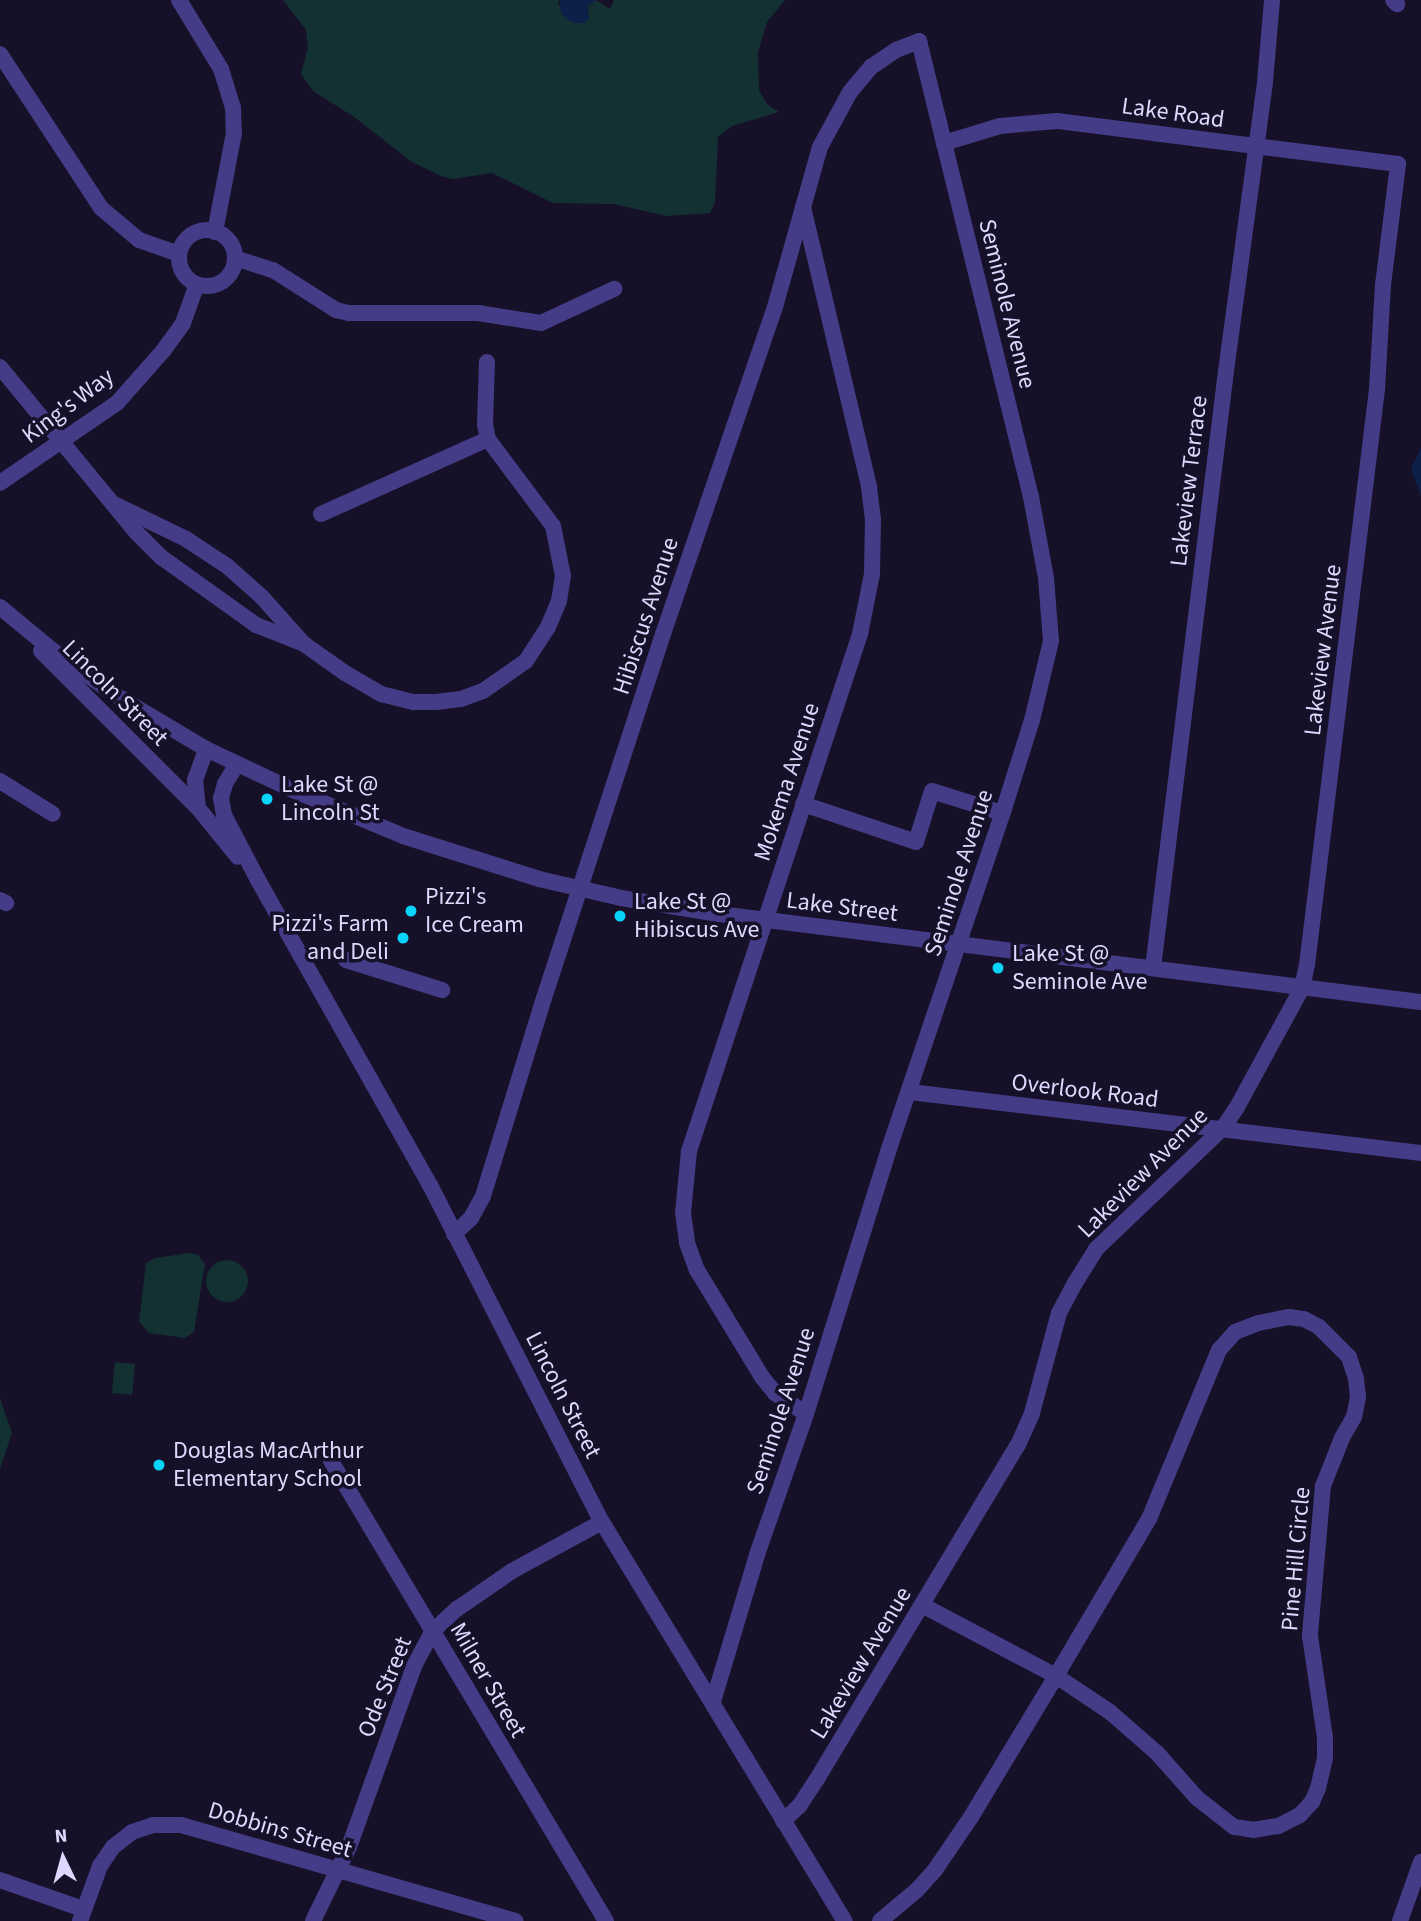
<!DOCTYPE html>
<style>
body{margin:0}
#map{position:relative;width:1421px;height:1921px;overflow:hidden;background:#161028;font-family:"Source Sans 3",sans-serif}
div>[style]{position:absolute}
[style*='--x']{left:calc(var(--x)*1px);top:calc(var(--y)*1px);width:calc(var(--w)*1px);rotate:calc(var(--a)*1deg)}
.green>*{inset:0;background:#133132}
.round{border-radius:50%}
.water>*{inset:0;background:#0d204a}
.minor>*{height:16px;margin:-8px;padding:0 8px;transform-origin:8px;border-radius:8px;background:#443c86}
.minor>.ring{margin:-8px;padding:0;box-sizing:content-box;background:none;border:16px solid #443c86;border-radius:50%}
.dots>*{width:19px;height:19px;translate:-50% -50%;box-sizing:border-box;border:4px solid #161028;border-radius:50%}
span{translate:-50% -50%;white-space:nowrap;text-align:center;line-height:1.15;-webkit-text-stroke:7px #161028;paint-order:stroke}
.street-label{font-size:24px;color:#dfd8fe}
.poi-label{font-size:24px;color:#dfd8fe}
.left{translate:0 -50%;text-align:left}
.right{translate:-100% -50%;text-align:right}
.north{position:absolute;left:28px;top:1823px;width:70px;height:70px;-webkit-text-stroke:5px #161028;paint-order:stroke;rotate:355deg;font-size:19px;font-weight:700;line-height:28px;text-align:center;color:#dfd8fe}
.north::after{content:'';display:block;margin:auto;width:24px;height:32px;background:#dfd8fe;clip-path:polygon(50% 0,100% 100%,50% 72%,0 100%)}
</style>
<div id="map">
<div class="green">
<div style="clip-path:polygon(283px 0,560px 0,558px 3px,574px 23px,585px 23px,589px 17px,587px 6px,596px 0,610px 9px,614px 0,785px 0,767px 22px,758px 52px,759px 90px,767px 104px,779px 112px,732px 126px,718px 137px,715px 202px,710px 213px,667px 216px,613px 204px,553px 203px,492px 173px,453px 179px,441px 176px,412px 162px,354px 117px,313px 91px,301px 74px,308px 47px,306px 30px)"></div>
<div style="clip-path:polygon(189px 1253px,198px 1255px,205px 1264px,194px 1332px,185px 1338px,149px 1333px,139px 1322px,146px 1263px,155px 1258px)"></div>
<div class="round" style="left:206px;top:1260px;width:42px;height:42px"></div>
<div style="clip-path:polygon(115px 1362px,135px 1364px,132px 1395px,112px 1393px)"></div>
<div style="clip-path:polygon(0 1398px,12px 1433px,0 1469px)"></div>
</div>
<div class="water">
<div style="clip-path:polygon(560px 0,596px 0,587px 6px,589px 17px,585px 23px,574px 23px,561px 14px)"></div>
<div style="clip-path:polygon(1421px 448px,1421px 496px,1411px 469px)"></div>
</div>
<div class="minor">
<div style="--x:179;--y:0;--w:81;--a:58.7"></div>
<div style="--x:221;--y:69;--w:41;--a:72.9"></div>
<div style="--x:233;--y:108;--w:25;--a:88"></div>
<div style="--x:234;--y:133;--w:101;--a:100.9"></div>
<div style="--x:1393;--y:0;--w:6;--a:45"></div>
<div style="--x:0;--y:54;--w:184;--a:56.7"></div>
<div style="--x:101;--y:208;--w:50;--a:40.1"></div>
<div style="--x:139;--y:240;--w:42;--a:19.3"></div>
<div style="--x:803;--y:207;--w:288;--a:76.7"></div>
<div style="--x:869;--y:487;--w:31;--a:83"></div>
<div style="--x:873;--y:518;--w:56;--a:91"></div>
<div style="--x:872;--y:574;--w:61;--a:101.3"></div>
<div style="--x:860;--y:634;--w:545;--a:108.3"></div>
<div style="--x:689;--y:1151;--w:62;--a:95.5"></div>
<div style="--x:683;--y:1213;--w:30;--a:82"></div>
<div style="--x:687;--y:1243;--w:29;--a:70"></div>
<div style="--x:697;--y:1270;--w:125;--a:58.7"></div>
<div style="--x:762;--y:1377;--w:21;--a:51"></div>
<div style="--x:775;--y:1393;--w:37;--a:34"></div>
<div class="ring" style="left:179px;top:230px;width:40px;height:40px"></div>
<div style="--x:235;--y:258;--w:40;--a:18"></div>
<div style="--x:273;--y:270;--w:75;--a:32.4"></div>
<div style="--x:336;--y:310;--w:13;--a:13"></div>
<div style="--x:349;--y:313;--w:129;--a:0"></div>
<div style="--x:478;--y:313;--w:64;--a:9"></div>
<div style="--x:541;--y:323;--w:81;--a:-25"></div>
<div style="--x:0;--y:367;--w:215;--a:50.5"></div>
<div style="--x:137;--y:533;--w:34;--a:45"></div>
<div style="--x:161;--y:557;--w:117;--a:35.6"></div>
<div style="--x:256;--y:625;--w:52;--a:21.6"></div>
<div style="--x:304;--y:644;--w:50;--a:35.3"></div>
<div style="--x:345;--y:673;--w:42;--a:30.3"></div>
<div style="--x:381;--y:694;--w:34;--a:14"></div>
<div style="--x:414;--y:702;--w:22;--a:0"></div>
<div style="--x:436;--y:702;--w:25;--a:-7"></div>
<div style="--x:461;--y:699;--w:23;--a:-20"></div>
<div style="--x:483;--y:691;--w:52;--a:-34.9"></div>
<div style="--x:526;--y:661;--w:40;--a:-57.1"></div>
<div style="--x:548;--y:627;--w:28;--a:-67"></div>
<div style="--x:559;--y:601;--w:25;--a:-81"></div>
<div style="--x:563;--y:576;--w:51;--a:-101.3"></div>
<div style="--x:553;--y:526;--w:109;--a:-126.8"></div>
<div style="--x:488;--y:439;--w:14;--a:-102"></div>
<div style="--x:485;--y:425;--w:63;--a:-88.2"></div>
<div style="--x:0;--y:483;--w:142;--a:-34.4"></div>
<div style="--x:117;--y:403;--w:69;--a:-48.5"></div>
<div style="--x:163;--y:351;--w:34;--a:-54"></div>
<div style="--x:183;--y:323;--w:41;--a:-70.3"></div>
<div style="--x:116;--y:505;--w:78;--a:25.9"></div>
<div style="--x:186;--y:539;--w:49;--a:33.4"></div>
<div style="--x:227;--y:566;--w:47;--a:41.5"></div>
<div style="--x:262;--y:597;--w:60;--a:48.4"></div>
<div style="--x:321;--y:514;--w:183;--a:-24.2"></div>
<div style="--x:0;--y:607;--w:67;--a:39.6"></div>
<div style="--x:52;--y:650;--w:76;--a:35.4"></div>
<div style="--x:114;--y:694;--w:107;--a:30.9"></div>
<div style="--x:206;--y:749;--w:98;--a:25.3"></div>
<div style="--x:295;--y:791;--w:117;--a:22.6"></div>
<div style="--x:403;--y:836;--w:143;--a:17.5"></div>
<div style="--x:539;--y:879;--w:84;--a:13"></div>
<div style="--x:621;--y:898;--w:99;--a:9.3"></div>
<div style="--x:719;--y:914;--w:707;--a:7.15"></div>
<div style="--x:41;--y:651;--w:222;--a:45"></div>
<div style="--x:198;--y:808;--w:63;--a:50.8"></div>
<div style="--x:237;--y:764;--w:23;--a:121"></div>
<div style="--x:225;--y:784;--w:15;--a:106"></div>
<div style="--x:221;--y:798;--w:17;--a:80"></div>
<div style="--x:224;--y:815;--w:73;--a:62.4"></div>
<div style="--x:258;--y:880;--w:350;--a:60.6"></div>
<div style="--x:430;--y:1185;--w:378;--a:63"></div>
<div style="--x:602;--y:1522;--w:467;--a:58.7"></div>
<div style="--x:0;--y:781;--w:62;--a:31.9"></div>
<div style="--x:803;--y:804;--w:119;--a:18.6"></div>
<div style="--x:916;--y:842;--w:53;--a:-72.6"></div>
<div style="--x:932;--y:791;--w:73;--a:17.4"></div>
<div style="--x:198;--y:808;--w:28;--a:-96"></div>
<div style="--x:195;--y:780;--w:33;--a:-70"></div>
<div style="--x:0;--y:900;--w:7;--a:27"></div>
<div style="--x:346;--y:960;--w:101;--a:17.4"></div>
<div style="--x:1153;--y:968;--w:601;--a:-83.03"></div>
<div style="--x:1226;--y:371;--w:292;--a:-82.3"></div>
<div style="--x:1265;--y:82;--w:82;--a:-85.1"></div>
<div style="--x:910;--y:1092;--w:515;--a:6.81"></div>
<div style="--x:454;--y:1234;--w:23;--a:-43"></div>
<div style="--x:471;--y:1218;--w:25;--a:-61"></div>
<div style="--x:483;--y:1196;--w:207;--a:-72.9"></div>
<div style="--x:544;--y:998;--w:383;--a:-71.9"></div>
<div style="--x:663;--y:634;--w:346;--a:-71.1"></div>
<div style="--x:775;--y:307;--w:166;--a:-74.3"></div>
<div style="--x:820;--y:147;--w:63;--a:-61.4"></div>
<div style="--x:850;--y:92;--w:33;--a:-50"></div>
<div style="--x:871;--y:67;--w:30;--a:-34"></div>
<div style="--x:896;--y:50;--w:25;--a:-21"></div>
<div style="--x:919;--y:41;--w:470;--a:76.2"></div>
<div style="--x:1031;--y:497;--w:82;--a:79.5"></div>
<div style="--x:1046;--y:578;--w:63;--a:85.5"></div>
<div style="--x:1051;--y:641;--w:81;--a:103.5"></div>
<div style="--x:1032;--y:720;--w:93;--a:107.5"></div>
<div style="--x:1004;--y:809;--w:359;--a:108.7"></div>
<div style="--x:889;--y:1149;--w:278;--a:107.4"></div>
<div style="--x:806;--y:1414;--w:149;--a:109.2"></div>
<div style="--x:757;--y:1555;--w:153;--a:106.7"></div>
<div style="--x:331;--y:1461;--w:536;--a:59.13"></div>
<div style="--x:783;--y:1821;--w:23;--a:-43"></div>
<div style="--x:800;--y:1805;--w:31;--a:-57"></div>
<div style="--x:817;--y:1779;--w:390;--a:-59"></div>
<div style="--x:1018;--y:1445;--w:35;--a:-66"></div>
<div style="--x:1032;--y:1413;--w:104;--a:-74.9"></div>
<div style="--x:1059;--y:1313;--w:34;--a:-62"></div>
<div style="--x:1075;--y:1283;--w:40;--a:-58"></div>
<div style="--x:1096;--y:1249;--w:175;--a:-43.6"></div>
<div style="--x:1223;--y:1128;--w:23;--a:-56"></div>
<div style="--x:1236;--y:1109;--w:138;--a:-61.4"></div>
<div style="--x:1302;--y:988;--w:24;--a:-78"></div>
<div style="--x:1307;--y:965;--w:580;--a:-83.07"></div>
<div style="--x:1377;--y:389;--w:104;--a:-86.7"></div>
<div style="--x:1383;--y:285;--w:122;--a:-82.9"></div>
<div style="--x:1398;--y:164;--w:344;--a:-172.8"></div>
<div style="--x:1057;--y:121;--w:57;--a:175"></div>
<div style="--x:1000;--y:126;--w:59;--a:163.1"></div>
<div style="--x:0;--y:1880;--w:88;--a:19.3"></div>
<div style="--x:80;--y:1921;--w:59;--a:-70"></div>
<div style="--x:100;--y:1866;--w:23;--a:-56"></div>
<div style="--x:113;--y:1847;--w:24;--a:-38"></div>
<div style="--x:132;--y:1832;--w:22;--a:-18"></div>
<div style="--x:153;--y:1825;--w:28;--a:0"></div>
<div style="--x:181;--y:1825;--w:348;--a:16"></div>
<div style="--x:313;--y:1921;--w:82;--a:-64.1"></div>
<div style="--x:349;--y:1847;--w:192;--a:-70.2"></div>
<div style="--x:414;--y:1666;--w:40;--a:-62"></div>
<div style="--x:433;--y:1631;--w:33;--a:-43"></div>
<div style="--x:457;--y:1609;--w:67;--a:-34.6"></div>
<div style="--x:512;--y:1571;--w:102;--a:-28.6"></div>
<div style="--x:880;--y:1921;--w:48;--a:-40"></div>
<div style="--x:917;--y:1890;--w:27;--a:-48"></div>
<div style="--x:935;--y:1870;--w:64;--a:-55.8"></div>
<div style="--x:971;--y:1817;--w:165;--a:-58.9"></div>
<div style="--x:1056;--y:1676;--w:182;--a:-59.4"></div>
<div style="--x:1149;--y:1519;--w:183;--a:-67.5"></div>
<div style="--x:1219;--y:1350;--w:24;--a:-48"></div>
<div style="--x:1235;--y:1332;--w:25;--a:-21"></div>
<div style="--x:1258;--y:1323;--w:32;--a:-11"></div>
<div style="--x:1289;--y:1317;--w:15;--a:8"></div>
<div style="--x:1304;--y:1319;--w:17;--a:28"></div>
<div style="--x:1319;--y:1327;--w:42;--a:45"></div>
<div style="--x:1349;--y:1357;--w:22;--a:72"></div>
<div style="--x:1356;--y:1378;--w:19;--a:84"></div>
<div style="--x:1358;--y:1397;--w:20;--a:101"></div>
<div style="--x:1354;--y:1417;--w:24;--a:120"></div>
<div style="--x:1342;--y:1438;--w:52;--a:111.6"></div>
<div style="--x:1323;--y:1486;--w:151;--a:95"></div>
<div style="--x:1310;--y:1636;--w:103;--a:81.6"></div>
<div style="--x:1325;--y:1738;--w:20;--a:90"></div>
<div style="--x:1325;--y:1758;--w:31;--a:103"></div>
<div style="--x:1318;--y:1788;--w:15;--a:113"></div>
<div style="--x:1312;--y:1802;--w:18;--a:133"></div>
<div style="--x:1300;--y:1815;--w:25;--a:153"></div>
<div style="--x:1278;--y:1826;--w:24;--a:171"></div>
<div style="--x:1254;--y:1830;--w:20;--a:-171"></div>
<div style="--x:1234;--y:1827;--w:47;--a:-141.9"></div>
<div style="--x:1197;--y:1798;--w:60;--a:-131.6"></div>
<div style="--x:1157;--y:1753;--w:62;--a:-138.9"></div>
<div style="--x:1110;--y:1712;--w:65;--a:-146.3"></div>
<div style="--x:1056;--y:1676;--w:152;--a:-152.1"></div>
<div style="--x:1400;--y:1921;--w:63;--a:-70.4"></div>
</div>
<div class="dots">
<div style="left:267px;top:799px;background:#07d3fb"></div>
<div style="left:411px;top:911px;background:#07d3fb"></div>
<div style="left:620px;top:916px;background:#07d3fb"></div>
<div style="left:403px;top:938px;background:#07d3fb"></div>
<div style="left:998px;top:968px;background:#07d3fb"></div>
<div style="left:159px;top:1465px;background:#07d3fb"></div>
</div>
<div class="street-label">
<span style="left:1173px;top:113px;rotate:8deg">Lake Road</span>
<span style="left:1007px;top:304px;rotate:76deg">Seminole Avenue</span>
<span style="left:68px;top:406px;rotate:-37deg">King's Way</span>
<span style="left:1189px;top:481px;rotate:-83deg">Lakeview Terrace</span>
<span style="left:646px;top:616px;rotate:-72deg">Hibiscus Avenue</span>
<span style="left:1323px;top:650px;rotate:-83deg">Lakeview Avenue</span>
<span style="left:115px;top:693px;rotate:45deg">Lincoln Street</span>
<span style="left:787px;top:782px;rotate:-72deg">Mokema Avenue</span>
<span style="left:959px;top:873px;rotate:-72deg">Seminole Avenue</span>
<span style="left:842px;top:907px;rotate:7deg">Lake Street</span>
<span style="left:1085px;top:1091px;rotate:7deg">Overlook Road</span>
<span style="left:1143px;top:1173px;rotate:-45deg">Lakeview Avenue</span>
<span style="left:563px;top:1395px;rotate:63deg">Lincoln Street</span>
<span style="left:781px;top:1411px;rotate:-72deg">Seminole Avenue</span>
<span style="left:1296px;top:1559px;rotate:-85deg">Pine Hill Circle</span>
<span style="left:861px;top:1663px;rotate:-59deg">Lakeview Avenue</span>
<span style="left:488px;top:1680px;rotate:60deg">Milner Street</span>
<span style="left:385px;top:1687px;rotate:-68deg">Ode Street</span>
<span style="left:280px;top:1830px;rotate:16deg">Dobbins Street</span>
</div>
<div class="poi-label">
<span class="left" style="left:281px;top:799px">Lake St @<br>Lincoln St</span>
<span class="left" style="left:425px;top:911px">Pizzi's<br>Ice Cream</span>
<span class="left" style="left:634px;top:916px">Lake St @<br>Hibiscus Ave</span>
<span class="right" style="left:389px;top:938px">Pizzi's Farm<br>and Deli</span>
<span class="left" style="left:1012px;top:968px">Lake St @<br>Seminole Ave</span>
<span class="left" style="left:173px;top:1465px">Douglas MacArthur<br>Elementary School</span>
</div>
<div class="north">N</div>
</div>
